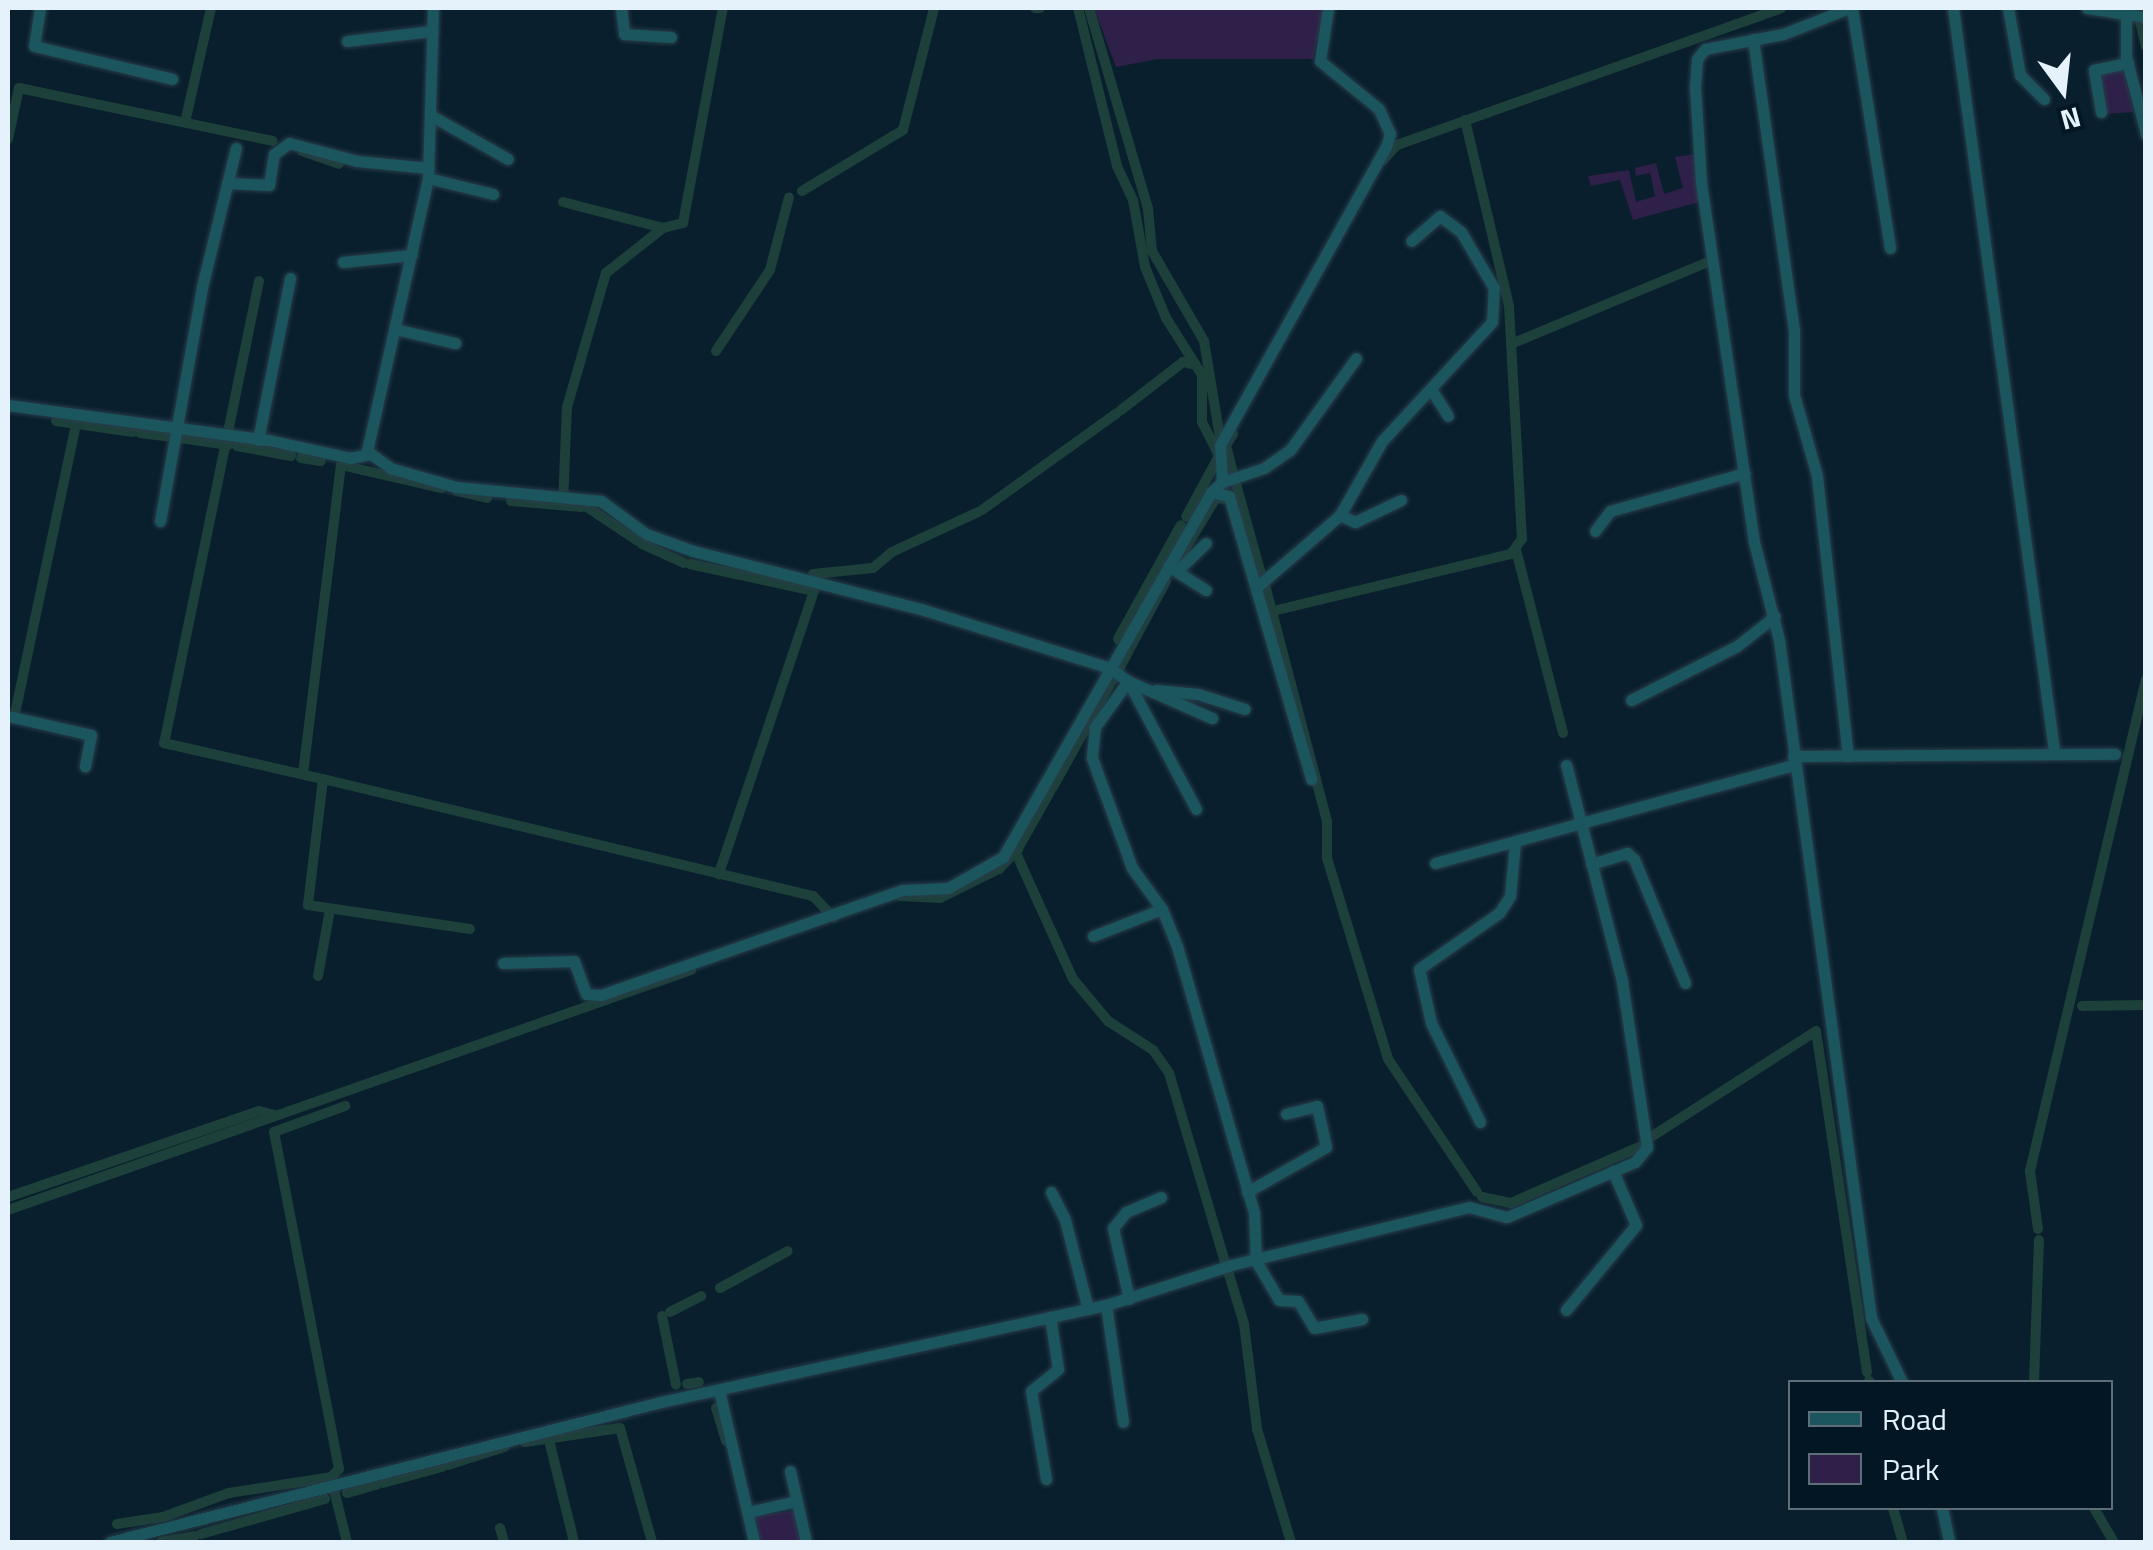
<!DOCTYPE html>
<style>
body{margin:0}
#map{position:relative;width:2153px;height:1550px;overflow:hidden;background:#091f2d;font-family:"Titillium Web",sans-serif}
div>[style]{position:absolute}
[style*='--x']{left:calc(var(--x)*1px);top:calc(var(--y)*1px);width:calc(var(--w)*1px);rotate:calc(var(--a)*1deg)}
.green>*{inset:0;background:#2e2048}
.canal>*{height:10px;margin:-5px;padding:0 5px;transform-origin:5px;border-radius:5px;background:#1d413a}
.roads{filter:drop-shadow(0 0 2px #283d4a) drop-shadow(0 0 2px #283d4a)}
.minor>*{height:11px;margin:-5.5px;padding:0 5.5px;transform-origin:5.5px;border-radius:5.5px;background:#1b565f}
span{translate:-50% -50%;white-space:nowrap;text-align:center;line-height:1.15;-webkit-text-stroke:8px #021623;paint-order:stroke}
.frame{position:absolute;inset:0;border:10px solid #e5f2fb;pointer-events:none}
.legend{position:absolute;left:1788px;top:1380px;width:325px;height:130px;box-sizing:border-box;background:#021623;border:2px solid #5d6e79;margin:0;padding:12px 18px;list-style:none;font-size:30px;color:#e5f2fb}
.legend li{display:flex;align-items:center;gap:20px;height:50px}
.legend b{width:50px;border:2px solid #5d6e79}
.north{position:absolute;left:2013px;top:40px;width:100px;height:100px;-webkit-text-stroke:8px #021623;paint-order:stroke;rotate:165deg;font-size:28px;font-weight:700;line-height:40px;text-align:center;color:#e5f2fb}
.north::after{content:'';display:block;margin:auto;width:35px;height:45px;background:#e5f2fb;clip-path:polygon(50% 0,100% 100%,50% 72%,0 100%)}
</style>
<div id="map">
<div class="green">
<div style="clip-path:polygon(1094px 8px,1324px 8px,1313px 59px,1158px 59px,1116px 67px)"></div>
<div style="clip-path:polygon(2124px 69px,2133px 112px,2105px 114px,2101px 74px)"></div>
<div style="clip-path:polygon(1695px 154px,1699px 202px,1633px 220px,1620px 180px,1591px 186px,1588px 176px,1629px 170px,1636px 202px,1655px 196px,1650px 173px,1636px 176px,1635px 168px,1656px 163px,1664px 194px,1683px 188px,1675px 157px)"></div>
<div style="clip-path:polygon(794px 1511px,801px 1542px,761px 1542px,755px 1516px)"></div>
</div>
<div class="canal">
<div style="--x:1035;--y:8;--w:5;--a:0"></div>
<div style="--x:1078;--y:8;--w:163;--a:76.1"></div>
<div style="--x:1117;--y:166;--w:38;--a:65"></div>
<div style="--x:1133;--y:200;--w:68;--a:79.8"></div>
<div style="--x:1145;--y:267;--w:55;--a:67.6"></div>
<div style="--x:1166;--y:318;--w:67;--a:57.7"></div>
<div style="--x:1202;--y:375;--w:47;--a:90"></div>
<div style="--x:1202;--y:422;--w:38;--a:63"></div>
<div style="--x:1219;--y:456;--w:69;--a:118.4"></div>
<div style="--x:1089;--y:8;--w:209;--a:73.6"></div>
<div style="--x:1148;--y:209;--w:42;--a:84.6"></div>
<div style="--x:1152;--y:251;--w:104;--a:60"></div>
<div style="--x:1204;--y:341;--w:98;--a:80.6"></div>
<div style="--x:2137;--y:8;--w:39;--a:77"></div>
<div style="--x:186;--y:118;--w:113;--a:-77.2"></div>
<div style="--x:8;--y:139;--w:52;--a:-77.8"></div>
<div style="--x:19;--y:88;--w:259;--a:11.8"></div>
<div style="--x:302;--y:151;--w:39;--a:19"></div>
<div style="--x:1383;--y:160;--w:21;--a:-47"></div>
<div style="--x:1397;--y:145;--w:408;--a:-19.6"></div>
<div style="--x:802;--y:191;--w:118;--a:-31.1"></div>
<div style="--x:903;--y:130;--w:126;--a:-75.7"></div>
<div style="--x:563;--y:202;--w:103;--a:14.6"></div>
<div style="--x:259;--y:281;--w:472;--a:101.6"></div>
<div style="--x:164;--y:743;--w:163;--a:12.8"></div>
<div style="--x:1511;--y:344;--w:216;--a:-22.6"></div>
<div style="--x:716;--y:351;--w:97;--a:-56.3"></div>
<div style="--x:770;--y:270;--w:75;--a:-75.4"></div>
<div style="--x:1121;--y:410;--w:78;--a:-37.7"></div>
<div style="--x:1183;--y:362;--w:9;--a:13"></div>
<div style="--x:56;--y:421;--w:78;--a:8.1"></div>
<div style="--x:140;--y:433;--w:35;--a:7"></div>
<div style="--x:1233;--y:434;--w:13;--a:122"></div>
<div style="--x:1226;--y:445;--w:32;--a:76"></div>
<div style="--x:180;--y:438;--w:49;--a:8.3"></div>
<div style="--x:237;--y:446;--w:55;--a:10.5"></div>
<div style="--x:301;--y:458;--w:20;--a:9"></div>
<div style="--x:1235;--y:480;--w:102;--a:74.6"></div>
<div style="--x:457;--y:491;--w:31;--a:13"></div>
<div style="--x:511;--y:501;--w:71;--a:4.8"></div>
<div style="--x:563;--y:505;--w:98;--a:-87.7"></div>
<div style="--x:567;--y:407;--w:140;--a:-73.8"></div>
<div style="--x:606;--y:273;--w:73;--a:-38.3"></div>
<div style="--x:663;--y:228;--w:21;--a:-14"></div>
<div style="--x:683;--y:223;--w:219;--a:-79.5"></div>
<div style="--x:587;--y:507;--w:61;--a:33.7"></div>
<div style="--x:982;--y:510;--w:166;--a:-35.7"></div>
<div style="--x:642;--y:544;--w:46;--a:24.3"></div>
<div style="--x:1516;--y:550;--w:189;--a:75.6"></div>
<div style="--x:690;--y:564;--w:127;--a:12.3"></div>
<div style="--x:814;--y:591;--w:299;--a:108.6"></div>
<div style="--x:1176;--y:564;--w:77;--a:-58.8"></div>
<div style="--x:1216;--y:498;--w:10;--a:6"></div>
<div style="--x:813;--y:574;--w:60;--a:-5.7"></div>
<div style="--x:873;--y:568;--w:25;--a:-40"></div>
<div style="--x:892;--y:552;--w:95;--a:-24.9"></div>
<div style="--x:1265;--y:585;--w:244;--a:75.3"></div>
<div style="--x:1327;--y:821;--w:37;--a:90"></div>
<div style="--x:1327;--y:858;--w:210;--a:73.1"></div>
<div style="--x:1388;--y:1059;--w:160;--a:56.2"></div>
<div style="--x:1273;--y:611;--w:245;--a:-13.5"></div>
<div style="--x:1511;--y:554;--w:19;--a:-54"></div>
<div style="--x:1522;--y:539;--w:233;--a:-93.2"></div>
<div style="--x:1509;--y:306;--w:191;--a:-103.3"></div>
<div style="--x:1118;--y:639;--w:130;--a:-61.1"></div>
<div style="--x:1119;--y:669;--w:100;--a:-61.9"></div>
<div style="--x:16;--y:709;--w:291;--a:-78.1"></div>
<div style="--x:303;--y:774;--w:311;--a:-83"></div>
<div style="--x:341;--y:465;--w:103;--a:13"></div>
<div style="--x:1053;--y:787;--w:126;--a:-61"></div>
<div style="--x:1020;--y:845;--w:61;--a:-60.5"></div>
<div style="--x:1016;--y:853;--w:138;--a:65.7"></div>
<div style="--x:1073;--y:979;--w:55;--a:50.2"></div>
<div style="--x:1108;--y:1021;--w:54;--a:32.8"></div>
<div style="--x:1153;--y:1050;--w:28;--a:55"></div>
<div style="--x:1169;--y:1073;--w:197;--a:73.5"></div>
<div style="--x:900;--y:896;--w:40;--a:2.9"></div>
<div style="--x:940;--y:898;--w:66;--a:-26.2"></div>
<div style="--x:999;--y:869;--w:28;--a:-46"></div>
<div style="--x:470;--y:929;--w:164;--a:-171.6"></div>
<div style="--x:308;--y:905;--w:127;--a:-83.2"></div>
<div style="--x:323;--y:779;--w:504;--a:13.43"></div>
<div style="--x:813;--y:896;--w:30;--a:46"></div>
<div style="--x:318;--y:976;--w:68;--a:-79.8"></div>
<div style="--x:2082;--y:1006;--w:64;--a:-0.9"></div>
<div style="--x:1651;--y:1137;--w:196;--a:-32.7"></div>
<div style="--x:1816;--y:1031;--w:345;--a:81.5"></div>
<div style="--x:8;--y:1197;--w:265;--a:-18.9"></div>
<div style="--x:259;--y:1111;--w:16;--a:15"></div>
<div style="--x:1482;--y:1197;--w:30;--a:12"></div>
<div style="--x:1511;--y:1203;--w:140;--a:-23.6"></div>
<div style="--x:8;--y:1210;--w:724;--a:-19.36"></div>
<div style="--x:2038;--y:1229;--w:59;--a:-97.9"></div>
<div style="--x:2030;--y:1171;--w:505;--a:-76.73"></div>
<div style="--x:1228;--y:1271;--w:55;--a:73.2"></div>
<div style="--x:1244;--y:1324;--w:106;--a:82.9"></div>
<div style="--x:1257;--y:1429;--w:118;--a:73.3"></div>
<div style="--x:720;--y:1288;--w:77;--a:-28.6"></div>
<div style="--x:670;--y:1312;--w:35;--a:-27"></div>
<div style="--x:662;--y:1316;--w:70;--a:78.5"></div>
<div style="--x:1869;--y:1381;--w:1;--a:45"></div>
<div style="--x:2034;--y:1382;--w:142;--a:-88"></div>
<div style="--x:687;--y:1384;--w:12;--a:-9"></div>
<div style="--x:716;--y:1408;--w:34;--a:73"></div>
<div style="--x:549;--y:1440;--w:105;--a:76.2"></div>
<div style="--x:525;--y:1442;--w:96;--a:-8.4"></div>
<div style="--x:620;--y:1428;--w:118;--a:74.3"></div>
<div style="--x:448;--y:1465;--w:59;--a:-17.8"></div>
<div style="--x:331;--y:1478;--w:66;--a:76"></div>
<div style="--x:383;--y:1483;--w:61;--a:-15.2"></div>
<div style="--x:347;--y:1493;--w:32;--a:-16"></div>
<div style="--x:1893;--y:1508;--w:35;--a:74"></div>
<div style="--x:2094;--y:1508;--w:39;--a:60"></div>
<div style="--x:117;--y:1524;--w:47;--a:-8.7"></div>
<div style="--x:163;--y:1517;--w:70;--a:-20"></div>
<div style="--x:229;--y:1493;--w:103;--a:-8.9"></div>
<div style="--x:331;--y:1477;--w:11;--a:-45"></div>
<div style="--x:339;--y:1469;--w:343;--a:-100.9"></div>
<div style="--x:274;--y:1132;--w:76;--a:-20.1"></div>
<div style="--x:500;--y:1528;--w:15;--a:74"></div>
<div style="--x:201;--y:1534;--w:129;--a:-15.8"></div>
<div style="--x:161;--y:1542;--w:34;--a:-10"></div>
</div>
<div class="roads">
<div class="minor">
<div style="--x:40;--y:8;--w:38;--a:99"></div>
<div style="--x:34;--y:46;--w:142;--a:13.4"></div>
<div style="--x:433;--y:8;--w:170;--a:91.7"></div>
<div style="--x:428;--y:178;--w:280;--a:102.6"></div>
<div style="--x:367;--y:451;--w:29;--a:36"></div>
<div style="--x:390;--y:468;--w:69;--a:16.1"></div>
<div style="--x:456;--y:487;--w:146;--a:5.5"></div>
<div style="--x:601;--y:501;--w:56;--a:36.3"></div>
<div style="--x:646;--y:534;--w:50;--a:19.9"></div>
<div style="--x:693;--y:551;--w:235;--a:14.3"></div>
<div style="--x:921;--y:609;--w:198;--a:17.3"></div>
<div style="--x:1110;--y:668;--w:22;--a:36"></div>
<div style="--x:1128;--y:681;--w:57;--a:125.7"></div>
<div style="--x:1095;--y:727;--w:31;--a:96"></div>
<div style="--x:1092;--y:758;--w:117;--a:70"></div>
<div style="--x:1132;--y:868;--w:51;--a:53.8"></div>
<div style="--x:1162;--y:909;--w:40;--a:68"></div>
<div style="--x:1177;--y:946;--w:278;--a:73.9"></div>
<div style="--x:1254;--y:1213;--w:48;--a:87.6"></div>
<div style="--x:1256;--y:1261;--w:45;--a:59.5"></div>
<div style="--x:1279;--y:1300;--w:19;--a:3"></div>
<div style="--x:1298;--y:1301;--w:31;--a:59"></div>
<div style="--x:1314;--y:1328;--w:49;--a:-10.6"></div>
<div style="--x:621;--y:8;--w:26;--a:83"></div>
<div style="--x:624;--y:34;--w:47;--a:3.7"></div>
<div style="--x:1849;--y:8;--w:71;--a:158.5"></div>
<div style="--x:1783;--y:34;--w:79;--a:169.1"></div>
<div style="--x:1705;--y:49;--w:13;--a:129"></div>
<div style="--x:1697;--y:59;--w:28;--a:94"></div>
<div style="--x:1695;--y:87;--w:96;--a:86.4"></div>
<div style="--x:1701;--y:183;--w:363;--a:81.6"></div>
<div style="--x:1754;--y:542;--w:101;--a:75.7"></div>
<div style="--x:1779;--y:640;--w:684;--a:82.27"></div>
<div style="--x:1871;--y:1318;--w:71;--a:64.2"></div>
<div style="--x:1852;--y:8;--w:243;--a:81"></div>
<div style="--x:1953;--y:8;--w:749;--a:82.25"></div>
<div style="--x:2008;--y:8;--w:68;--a:79.8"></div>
<div style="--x:2020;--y:75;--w:34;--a:45"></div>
<div style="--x:2087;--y:8;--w:60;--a:8.7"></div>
<div style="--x:2126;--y:13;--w:44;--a:90"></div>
<div style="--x:2126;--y:57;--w:80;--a:75.4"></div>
<div style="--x:1753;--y:39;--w:293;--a:82"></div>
<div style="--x:1794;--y:329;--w:66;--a:90"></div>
<div style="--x:1794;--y:395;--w:84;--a:74.1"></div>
<div style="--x:1817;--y:476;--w:282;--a:83.7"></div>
<div style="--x:347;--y:41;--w:86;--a:-6.7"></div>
<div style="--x:2101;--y:112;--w:43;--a:-99.5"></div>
<div style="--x:2094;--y:70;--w:35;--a:-12"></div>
<div style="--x:432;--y:116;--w:87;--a:29.5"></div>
<div style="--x:428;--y:178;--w:67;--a:13.8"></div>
<div style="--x:227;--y:183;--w:42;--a:2.7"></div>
<div style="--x:269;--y:185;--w:31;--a:-81"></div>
<div style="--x:274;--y:154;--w:19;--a:-36"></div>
<div style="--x:289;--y:143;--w:70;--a:14.8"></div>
<div style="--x:357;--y:161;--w:72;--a:5.6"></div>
<div style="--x:343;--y:262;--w:69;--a:-5.8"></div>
<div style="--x:395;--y:329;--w:62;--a:13.1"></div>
<div style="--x:1433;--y:392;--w:28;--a:58"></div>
<div style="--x:8;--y:405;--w:267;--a:7.7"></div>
<div style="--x:273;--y:441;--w:79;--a:12.4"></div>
<div style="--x:350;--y:458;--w:20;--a:-11"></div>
<div style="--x:258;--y:440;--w:165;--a:-78.8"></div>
<div style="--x:1222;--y:482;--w:44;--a:-18.4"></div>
<div style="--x:1264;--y:468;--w:32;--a:-35"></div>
<div style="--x:1290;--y:450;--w:113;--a:-54.3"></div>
<div style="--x:1211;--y:492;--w:18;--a:13"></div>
<div style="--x:1229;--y:496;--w:295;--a:73.8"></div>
<div style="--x:1340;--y:515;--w:17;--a:25"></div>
<div style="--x:1355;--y:522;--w:51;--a:-25.6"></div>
<div style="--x:160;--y:521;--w:238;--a:-79.8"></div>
<div style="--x:202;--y:287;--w:143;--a:-76.3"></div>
<div style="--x:1595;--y:531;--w:25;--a:-53"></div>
<div style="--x:1610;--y:511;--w:140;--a:-15.7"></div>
<div style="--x:1168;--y:566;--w:45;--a:32.3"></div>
<div style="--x:1180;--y:568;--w:36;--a:-44"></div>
<div style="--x:1258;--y:586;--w:108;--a:-40.9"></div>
<div style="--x:1340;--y:515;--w:85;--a:-60.4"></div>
<div style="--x:1382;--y:441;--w:162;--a:-47.3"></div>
<div style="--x:1492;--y:322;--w:34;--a:-87"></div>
<div style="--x:1494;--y:288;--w:65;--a:-120.5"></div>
<div style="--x:1461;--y:232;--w:26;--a:-143"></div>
<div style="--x:1440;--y:216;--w:38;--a:139"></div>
<div style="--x:1156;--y:690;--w:42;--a:5.4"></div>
<div style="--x:1198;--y:694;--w:49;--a:17.7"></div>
<div style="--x:1631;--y:700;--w:119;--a:-27"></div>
<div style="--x:1737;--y:646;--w:48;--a:-38.3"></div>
<div style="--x:8;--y:716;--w:85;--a:12.9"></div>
<div style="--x:91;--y:735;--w:32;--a:101"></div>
<div style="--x:1793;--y:756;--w:322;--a:-0.4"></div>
<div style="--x:1196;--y:809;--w:145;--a:-118"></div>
<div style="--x:1128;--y:681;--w:92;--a:23.8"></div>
<div style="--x:1435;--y:863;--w:372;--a:-15.3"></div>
<div style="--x:1591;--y:864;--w:38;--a:-17"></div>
<div style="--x:1627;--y:853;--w:9;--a:41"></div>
<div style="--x:1634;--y:859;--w:134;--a:67.6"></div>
<div style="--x:1093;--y:936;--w:74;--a:-21.4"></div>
<div style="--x:503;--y:963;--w:71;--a:-1.6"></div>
<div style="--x:574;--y:961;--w:35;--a:70"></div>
<div style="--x:586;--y:994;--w:15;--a:4"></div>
<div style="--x:601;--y:995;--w:320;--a:-19.2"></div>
<div style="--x:903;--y:890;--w:45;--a:-2.5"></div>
<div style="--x:948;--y:888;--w:63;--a:-29.4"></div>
<div style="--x:1003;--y:857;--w:420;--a:-60.3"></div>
<div style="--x:1211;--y:492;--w:15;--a:-42"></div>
<div style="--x:1222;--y:482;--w:37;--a:-93"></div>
<div style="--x:1220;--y:445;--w:341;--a:-60.9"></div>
<div style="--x:1386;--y:147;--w:14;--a:-73"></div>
<div style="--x:1390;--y:134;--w:27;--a:-114"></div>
<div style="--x:1379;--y:109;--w:76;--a:-140.9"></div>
<div style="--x:1320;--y:61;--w:54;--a:-81.4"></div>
<div style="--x:1480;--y:1122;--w:110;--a:-116.3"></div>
<div style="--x:1431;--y:1023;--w:55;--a:-102.5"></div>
<div style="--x:1419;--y:969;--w:98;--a:-35"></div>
<div style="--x:1499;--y:913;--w:20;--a:-57"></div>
<div style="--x:1510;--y:896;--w:53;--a:-84.6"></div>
<div style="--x:1051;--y:1192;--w:31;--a:63"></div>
<div style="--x:1065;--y:1220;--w:92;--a:75.5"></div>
<div style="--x:1247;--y:1192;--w:91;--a:-29.7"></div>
<div style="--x:1326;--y:1147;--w:42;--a:-102.4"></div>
<div style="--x:1317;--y:1106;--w:32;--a:166"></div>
<div style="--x:1129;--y:1299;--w:73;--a:-102.7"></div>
<div style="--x:1113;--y:1228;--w:21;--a:-51"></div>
<div style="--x:1126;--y:1212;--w:38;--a:-23"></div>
<div style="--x:1106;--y:1305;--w:118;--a:81.7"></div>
<div style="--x:1566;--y:1310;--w:110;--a:-50.5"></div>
<div style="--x:1636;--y:1225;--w:59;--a:-113.1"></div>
<div style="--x:719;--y:1390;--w:156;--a:77"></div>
<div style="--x:790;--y:1471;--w:73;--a:77.3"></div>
<div style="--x:1046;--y:1479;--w:89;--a:-99.7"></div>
<div style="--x:1031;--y:1391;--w:35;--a:-39"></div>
<div style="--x:1058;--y:1369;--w:53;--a:-98.7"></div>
<div style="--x:1942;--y:1508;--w:35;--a:78"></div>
<div style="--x:748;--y:1512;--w:50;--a:-12.7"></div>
<div style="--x:110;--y:1542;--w:569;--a:-14.26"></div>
<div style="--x:661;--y:1402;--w:455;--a:-12.3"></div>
<div style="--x:1106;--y:1305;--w:131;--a:-17.7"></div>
<div style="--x:1231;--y:1265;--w:245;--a:-13.7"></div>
<div style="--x:1469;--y:1207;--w:39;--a:15"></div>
<div style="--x:1507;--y:1217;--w:139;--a:-23.3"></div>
<div style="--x:1635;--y:1162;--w:19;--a:-51"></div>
<div style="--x:1647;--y:1147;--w:168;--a:-98.6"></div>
<div style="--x:1622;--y:981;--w:223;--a:-104.5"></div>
</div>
</div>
<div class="frame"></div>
<ul class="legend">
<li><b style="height:12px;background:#1b565f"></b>Road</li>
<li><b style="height:28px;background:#2e2048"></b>Park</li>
</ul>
<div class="north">N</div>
</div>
